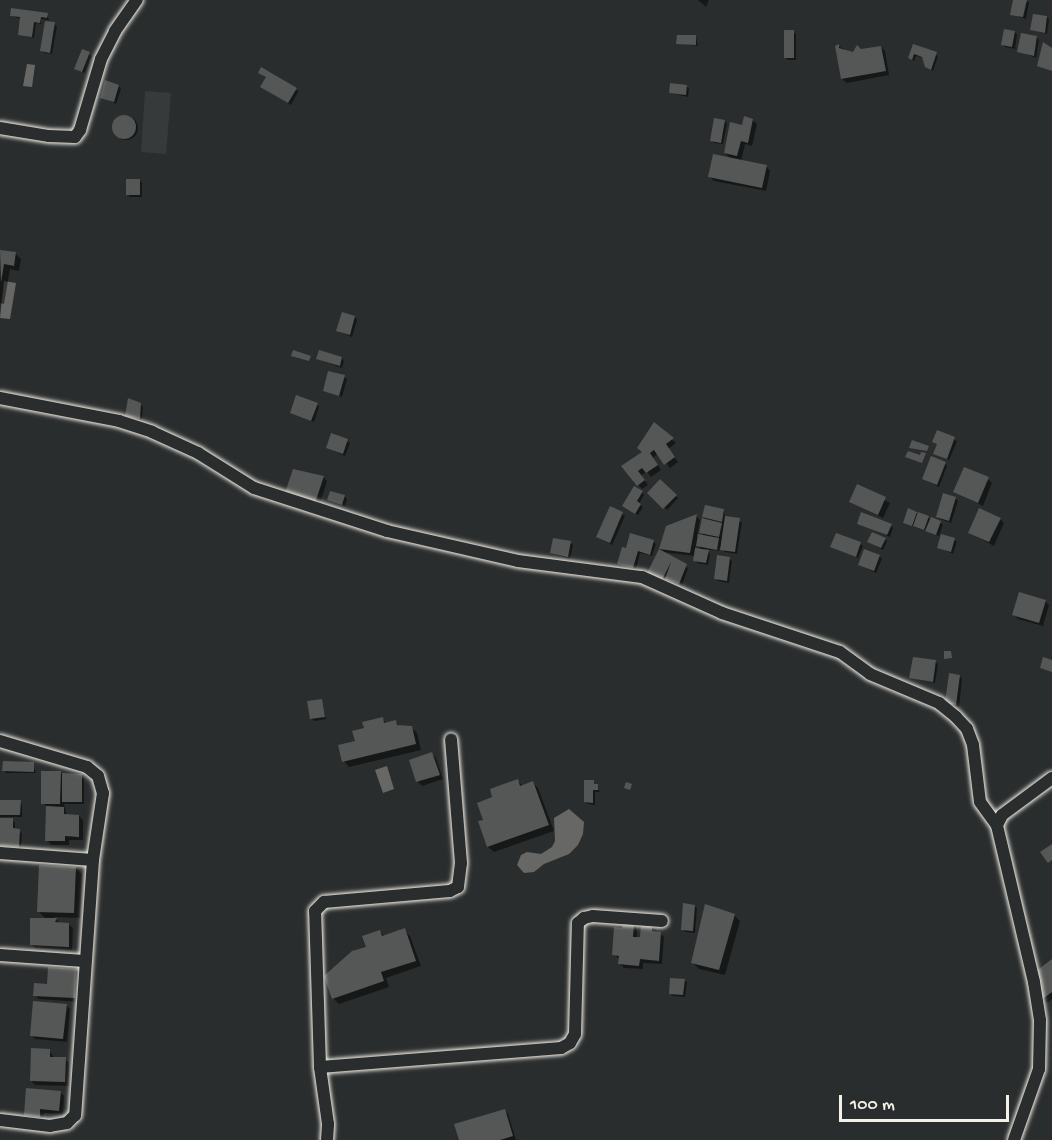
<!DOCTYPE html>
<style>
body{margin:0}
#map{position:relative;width:1052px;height:1140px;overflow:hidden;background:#2a2d2e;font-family:"Gochi Hand",sans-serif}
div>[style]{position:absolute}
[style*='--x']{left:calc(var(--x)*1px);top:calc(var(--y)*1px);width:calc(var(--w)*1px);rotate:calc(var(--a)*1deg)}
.built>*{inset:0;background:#373a3a}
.water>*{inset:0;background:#676866}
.shadow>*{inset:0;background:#0007}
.round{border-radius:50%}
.building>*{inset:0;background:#555756}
.roads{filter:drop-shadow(0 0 2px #f4f1e8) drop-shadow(0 0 2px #f4f1e8)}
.minor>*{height:12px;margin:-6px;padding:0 6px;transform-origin:6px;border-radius:6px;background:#2a2d2e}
span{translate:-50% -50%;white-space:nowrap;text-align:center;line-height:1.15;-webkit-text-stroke:4.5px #2a2d2e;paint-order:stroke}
.scale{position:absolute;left:839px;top:1095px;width:170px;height:27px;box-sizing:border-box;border:3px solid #f4f1e8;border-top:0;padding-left:8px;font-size:18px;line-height:21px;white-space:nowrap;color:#f4f1e8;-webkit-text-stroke:4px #2a2d2e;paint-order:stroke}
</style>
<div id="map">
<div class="built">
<div style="clip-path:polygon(145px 91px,171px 93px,166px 154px,141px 152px)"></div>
</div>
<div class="water">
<div style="clip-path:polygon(27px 64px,35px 65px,32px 87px,23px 86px)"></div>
<div style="clip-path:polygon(4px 281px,16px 283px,10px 319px,0 318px)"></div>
<div style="clip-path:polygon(387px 766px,394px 789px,383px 793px,375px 770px)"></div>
<div style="clip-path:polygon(569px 809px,584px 822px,583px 834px,578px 845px,569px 854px,544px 864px,534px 872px,524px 873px,517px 865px,521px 855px,527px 852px,541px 854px,552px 847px,555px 841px,554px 818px)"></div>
</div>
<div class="shadow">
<div style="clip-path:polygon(698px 0,709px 0,706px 7px)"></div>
<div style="clip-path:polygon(1015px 0,1029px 2px,1026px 19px,1012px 14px)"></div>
<div style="clip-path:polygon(47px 15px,49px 20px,40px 19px,42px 24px,36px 23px,34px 38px,20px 34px,22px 19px,11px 16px)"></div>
<div style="clip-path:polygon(1047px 17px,1049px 20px,1047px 34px,1032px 30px)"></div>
<div style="clip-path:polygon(54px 24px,57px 26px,52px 54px,44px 53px,42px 51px)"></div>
<div style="clip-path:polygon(793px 32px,796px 34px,796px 60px,788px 60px,786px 58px)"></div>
<div style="clip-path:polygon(1015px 32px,1017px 35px,1015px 49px,1005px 47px,1003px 45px)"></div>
<div style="clip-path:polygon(696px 37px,698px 46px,677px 43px)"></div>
<div style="clip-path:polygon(1036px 37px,1039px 40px,1036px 58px,1019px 51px)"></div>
<div style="clip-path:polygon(838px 46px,854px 54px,881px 47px,885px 51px,889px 75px,847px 83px,842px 79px)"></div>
<div style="clip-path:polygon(914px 46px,938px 56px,933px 71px,926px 67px,924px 58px,916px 56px,914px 61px,910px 58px)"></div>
<div style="clip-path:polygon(89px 54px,92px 56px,85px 73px,79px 71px,76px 68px)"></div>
<div style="clip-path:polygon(119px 86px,121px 89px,116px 104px,102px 97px)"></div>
<div style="clip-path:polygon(687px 87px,689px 89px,688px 97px,671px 93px)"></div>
<div style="clip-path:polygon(264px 89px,296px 89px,298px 92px,291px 105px)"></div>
<div class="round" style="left:114px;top:116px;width:24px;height:24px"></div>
<div style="clip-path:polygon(752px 120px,757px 124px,752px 146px,745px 144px,741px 161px,766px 166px,770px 171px,766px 191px,714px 181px,710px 177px,732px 160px,725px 153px,743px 126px)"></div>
<div style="clip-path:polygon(725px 121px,727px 124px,723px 144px,714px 143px,712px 140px)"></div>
<div style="clip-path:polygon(140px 180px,142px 183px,142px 197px,130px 197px,128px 195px)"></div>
<div style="clip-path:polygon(0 251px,15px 253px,21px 259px,19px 271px,10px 269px,4px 304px,0 303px)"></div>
<div style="clip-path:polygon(355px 317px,357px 320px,352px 337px,338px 331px)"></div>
<div style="clip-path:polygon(342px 358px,344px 361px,342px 368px,318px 359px)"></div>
<div style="clip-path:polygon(329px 372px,347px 379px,342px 397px,324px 390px)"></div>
<div style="clip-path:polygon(140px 404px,143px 407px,142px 421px,126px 415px)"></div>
<div style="clip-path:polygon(317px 404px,319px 407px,314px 422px,291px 413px)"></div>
<div style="clip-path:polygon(655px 425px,676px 443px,668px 449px,678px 462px,670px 468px,658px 453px,653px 458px,661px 470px,651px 477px,647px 472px,641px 475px,648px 485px,642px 489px,623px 466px,644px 453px)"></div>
<div style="clip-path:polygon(938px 432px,957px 441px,949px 460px,935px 453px,938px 445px,934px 442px)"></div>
<div style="clip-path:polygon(347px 441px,350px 443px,345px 456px,328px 448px)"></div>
<div style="clip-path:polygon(945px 463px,947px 466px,939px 487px,924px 479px)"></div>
<div style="clip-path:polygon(323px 477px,327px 481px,319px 506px,291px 497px)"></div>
<div style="clip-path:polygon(988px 479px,992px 483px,983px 506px,955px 492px)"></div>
<div style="clip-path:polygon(660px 481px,678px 498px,667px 510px,649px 493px)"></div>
<div style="clip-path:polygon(858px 486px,890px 503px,883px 518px,851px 501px)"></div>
<div style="clip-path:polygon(642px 492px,644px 495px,639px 504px,643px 507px,638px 515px,626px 508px)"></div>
<div style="clip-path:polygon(345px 497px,347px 499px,345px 506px,329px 500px)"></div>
<div style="clip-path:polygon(955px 498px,958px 501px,951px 523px,940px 519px,937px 517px)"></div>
<div style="clip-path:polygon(evenodd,706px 507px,724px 511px,725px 518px,742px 522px,737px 554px,725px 552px,720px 547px,719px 551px,706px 549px,710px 554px,708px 565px,697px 563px,695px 556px,662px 552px,688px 568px,682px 586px,666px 578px,665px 581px,649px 572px,661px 549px,667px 527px,696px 516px,700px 520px,697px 536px,705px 537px,701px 533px,706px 507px,696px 544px,702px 550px,695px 549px,696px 544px)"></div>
<div style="clip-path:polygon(611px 508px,625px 516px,612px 545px,598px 537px)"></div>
<div style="clip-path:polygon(916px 513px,943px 524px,939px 536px,905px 523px)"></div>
<div style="clip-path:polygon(1000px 519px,1004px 523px,994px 546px,970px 533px)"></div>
<div style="clip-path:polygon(859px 523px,891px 525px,893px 528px,890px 537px)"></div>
<div style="clip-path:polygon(885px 539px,887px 541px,883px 550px,869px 542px)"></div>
<div style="clip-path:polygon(954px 540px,957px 542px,953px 554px,939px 547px)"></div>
<div style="clip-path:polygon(653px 542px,656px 544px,652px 556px,640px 553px,636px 570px,619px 563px,623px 549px)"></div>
<div style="clip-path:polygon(570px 543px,573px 545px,570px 559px,552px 553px)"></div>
<div style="clip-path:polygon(860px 544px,863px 546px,858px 558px,832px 547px)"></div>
<div style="clip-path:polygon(879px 556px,882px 559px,876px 573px,859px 565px)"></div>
<div style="clip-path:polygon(730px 559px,732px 561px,729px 583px,718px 581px,715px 579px)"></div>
<div style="clip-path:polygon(1045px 601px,1049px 605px,1043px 626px,1018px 619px,1014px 614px)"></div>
<div style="clip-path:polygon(935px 662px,938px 664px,935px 683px,911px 678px)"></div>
<div style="clip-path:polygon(960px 676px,962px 679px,959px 707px,949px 705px)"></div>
<div style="clip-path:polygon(321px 701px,326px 719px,314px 721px,312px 719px)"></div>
<div style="clip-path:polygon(382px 719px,387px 724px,395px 722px,401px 727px,411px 727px,417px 733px,421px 750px,349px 767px,344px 761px,356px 742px,366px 729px)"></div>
<div style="clip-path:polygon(432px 754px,436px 758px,443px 779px,422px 786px,418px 782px)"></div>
<div style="clip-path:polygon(33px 764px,36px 773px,6px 773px,4px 770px)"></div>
<div style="clip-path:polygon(60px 773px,84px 778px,84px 804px,64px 804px,67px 816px,79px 816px,83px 820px,83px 840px,69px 840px,69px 845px,51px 845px,47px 840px,48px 808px,43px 803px)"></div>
<div style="clip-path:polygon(517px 781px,523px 786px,533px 783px,538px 788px,554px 831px,494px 852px,488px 847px,480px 822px,485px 820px,494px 798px)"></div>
<div style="clip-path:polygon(593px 782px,600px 792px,595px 792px,595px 805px,588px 804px,585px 802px)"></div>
<div style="clip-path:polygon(0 801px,20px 801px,22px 804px,22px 817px,0 817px)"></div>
<div style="clip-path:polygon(0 820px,15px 822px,15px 830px,22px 833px,21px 848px,0 846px)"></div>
<div style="clip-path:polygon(76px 868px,82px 874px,80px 918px,54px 917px,61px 924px,68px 924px,73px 928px,72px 950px,35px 948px,31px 944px,46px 919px,38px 911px)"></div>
<div style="clip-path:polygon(694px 906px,697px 908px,695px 933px,685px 932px,683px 930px)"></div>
<div style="clip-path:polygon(734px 915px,740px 921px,725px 975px,699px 969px,693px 963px)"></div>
<div style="clip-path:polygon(633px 924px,637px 929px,637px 938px,642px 939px,652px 927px,664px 937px,662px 964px,643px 963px,643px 969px,624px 968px,620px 964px,620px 959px,614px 955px,623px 930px)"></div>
<div style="clip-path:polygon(404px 930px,410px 936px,421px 966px,386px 978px,389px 987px,339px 1004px,333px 998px,380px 932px,385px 936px)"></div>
<div style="clip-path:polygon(1052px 961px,1052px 999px,1047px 1003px,1043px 1000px,1037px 973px)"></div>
<div style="clip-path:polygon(76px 970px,80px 974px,78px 1002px,39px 999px,34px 995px)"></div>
<div style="clip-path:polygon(684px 980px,687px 982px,685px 997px,673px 996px,671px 994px)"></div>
<div style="clip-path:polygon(66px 1005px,70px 1009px,67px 1042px,35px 1039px,31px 1035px)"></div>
<div style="clip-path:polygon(49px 1050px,54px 1058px,65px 1059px,69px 1063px,69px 1086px,35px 1085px,31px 1081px)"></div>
<div style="clip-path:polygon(60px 1092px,64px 1096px,63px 1114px,44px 1113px,43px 1120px,30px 1119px,26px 1115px)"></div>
<div style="clip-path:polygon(504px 1110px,508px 1114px,516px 1140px,460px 1140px)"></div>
</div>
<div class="building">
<div style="clip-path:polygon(1013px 0,1027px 0,1023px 17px,1010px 15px)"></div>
<div style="clip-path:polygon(11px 8px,48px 13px,47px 18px,41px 17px,40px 23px,34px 22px,32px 37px,18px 35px,20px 17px,10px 16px)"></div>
<div style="clip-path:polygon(1033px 14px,1047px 16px,1045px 33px,1030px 30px)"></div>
<div style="clip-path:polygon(45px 21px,55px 22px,50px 53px,40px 51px)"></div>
<div style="clip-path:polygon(1004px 29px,1015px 31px,1012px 47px,1001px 45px)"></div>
<div style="clip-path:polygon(784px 30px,794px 30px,794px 58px,784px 58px)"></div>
<div style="clip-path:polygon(1021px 33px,1037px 36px,1034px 56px,1017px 52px)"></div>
<div style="clip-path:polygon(677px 35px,696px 35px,696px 45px,676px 44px)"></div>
<div style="clip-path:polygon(1043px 42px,1052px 48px,1052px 71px,1037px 66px)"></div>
<div style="clip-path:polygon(839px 44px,839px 48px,853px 52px,857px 45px,861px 49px,881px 46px,886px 71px,841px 79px,835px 46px)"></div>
<div style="clip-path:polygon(913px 44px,937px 52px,931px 70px,925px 67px,922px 57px,914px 54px,912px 60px,908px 58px)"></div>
<div style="clip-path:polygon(82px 49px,90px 52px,82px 72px,74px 69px)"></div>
<div style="clip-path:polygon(261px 67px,297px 88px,288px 103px,260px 87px,266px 77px,258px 73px)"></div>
<div style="clip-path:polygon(105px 80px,119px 85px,114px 102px,100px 98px)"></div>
<div style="clip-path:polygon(670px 83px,687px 85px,686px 95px,669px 93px)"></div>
<div class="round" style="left:112px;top:115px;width:24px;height:24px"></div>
<div style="clip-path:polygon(744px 116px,753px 119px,748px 143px,741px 141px,737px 156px,724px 153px,730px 122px,742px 125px)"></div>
<div style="clip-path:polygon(714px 118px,725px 120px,721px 143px,710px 141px)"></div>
<div style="clip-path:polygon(713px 154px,767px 165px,762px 188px,708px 177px)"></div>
<div style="clip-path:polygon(126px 179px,140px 179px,140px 195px,126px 195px)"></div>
<div style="clip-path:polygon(0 250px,16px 252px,14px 266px,4px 264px,1px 283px)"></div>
<div style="clip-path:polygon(342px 312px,355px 316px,350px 335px,336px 331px)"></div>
<div style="clip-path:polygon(293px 350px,311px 356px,309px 361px,291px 356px)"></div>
<div style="clip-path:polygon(319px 350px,342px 357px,340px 366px,316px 359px)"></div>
<div style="clip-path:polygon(328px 371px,345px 375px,339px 396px,323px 391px)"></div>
<div style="clip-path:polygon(296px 395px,318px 403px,311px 421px,290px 413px)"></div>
<div style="clip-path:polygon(128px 398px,141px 403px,140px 419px,125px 416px)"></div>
<div style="clip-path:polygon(654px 422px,674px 438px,666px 444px,675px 457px,664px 465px,654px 450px,650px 453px,658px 465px,646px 473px,642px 468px,638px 471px,645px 480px,637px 486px,621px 466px,642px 452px,637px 448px)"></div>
<div style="clip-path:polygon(937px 430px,955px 437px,947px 459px,933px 454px,937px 444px,932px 442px)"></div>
<div style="clip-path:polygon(331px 433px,348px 439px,343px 454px,326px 448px)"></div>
<div style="clip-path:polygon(912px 440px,929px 446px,927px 451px,909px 448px)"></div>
<div style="clip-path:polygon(908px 451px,920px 455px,921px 452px,926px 453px,922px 463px,905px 457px)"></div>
<div style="clip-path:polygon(931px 456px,946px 462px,937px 485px,922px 479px)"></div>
<div style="clip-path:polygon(964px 467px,989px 477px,978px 503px,953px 492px)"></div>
<div style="clip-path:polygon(293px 469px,324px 476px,315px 503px,285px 493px)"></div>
<div style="clip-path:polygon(660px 479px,677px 495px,663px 509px,647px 493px)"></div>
<div style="clip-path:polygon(857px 484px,886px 497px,878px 515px,849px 502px)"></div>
<div style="clip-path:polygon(634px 486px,643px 491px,637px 501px,641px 504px,635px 514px,622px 506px)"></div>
<div style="clip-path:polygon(330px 491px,345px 495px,342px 505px,327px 500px)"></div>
<div style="clip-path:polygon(943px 493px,956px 497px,949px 521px,936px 517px)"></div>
<div style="clip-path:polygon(705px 505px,724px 509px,722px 522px,702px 517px)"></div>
<div style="clip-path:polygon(610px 506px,623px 512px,610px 543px,596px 537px)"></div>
<div style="clip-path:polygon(908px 508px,917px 512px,912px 526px,903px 523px)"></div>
<div style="clip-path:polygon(979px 508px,1001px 518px,989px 542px,968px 533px)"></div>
<div style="clip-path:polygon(861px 512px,892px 524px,887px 535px,857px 524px)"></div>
<div style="clip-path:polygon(918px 512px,929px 516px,924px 530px,913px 526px)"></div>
<div style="clip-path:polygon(697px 514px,690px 553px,659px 549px,666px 526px)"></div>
<div style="clip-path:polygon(725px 516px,740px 518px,735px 552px,720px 550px)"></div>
<div style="clip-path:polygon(931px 517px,941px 521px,936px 535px,925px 531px)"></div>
<div style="clip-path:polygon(702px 518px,722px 523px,719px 537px,699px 533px)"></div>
<div style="clip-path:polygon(872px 532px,886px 538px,881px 548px,867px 542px)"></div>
<div style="clip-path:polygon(630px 533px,654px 540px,650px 555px,638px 551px,633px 568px,617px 564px,622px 547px,626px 548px)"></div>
<div style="clip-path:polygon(836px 533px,861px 542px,856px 557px,830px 547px)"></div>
<div style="clip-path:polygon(698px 534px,719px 538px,717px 550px,696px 546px)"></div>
<div style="clip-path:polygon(941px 534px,955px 538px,951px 552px,937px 548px)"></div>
<div style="clip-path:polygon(553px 538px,571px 541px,568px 557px,550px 553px)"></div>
<div style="clip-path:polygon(695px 548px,709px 550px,706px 563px,693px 561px)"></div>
<div style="clip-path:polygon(659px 549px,687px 564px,679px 584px,665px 579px,671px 562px,662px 580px,647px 573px)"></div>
<div style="clip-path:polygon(864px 549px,880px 555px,874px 571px,858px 565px)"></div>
<div style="clip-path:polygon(717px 555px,730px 557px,727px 581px,714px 579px)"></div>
<div style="clip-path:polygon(1019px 592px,1046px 600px,1039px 623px,1012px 615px)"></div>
<div style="clip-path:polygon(944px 651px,951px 651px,952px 658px,944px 659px)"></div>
<div style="clip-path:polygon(913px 657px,936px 660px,933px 682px,909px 678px)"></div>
<div style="clip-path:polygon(1043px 657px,1052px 660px,1052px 672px,1040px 668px)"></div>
<div style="clip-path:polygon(949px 673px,960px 675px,956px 705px,945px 703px)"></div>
<div style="clip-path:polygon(322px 699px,325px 717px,310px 719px,307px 701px)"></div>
<div style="clip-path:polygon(383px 717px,384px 723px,396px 720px,397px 725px,412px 726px,416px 744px,342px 762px,338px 745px,355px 741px,352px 731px,364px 728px,362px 722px)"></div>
<div style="clip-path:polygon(432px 752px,440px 775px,416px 782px,409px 760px)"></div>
<div style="clip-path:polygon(3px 761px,34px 762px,34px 772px,2px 771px)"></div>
<div style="clip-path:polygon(41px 771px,61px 771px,60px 804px,41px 804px)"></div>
<div style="clip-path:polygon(62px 773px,82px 774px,82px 802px,62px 802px)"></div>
<div style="clip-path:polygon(518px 779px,520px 786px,533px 781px,549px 825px,487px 847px,478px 821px,483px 820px,477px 803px,492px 797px,490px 789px)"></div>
<div style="clip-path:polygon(584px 780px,594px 780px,594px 784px,598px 784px,598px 790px,593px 790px,593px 803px,584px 802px)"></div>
<div style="clip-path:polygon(626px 782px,632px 784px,630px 790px,624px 788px)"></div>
<div style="clip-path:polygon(0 800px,21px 800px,20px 815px,0 815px)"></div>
<div style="clip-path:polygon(46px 806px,64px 807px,64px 814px,79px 815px,79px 837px,65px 836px,65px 841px,45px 841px)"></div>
<div style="clip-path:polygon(0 818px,13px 818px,13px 828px,20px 829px,19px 847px,0 846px)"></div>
<div style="clip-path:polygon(1052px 844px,1052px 860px,1048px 863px,1040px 852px)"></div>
<div style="clip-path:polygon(39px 865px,76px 867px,74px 913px,37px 912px)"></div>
<div style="clip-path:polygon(683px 903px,695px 905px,693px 931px,681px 930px)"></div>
<div style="clip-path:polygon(705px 904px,735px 914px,719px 970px,691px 963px)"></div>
<div style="clip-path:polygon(30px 918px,57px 918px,55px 922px,69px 923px,69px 947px,30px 945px)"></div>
<div style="clip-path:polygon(622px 922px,634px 923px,633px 937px,640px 937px,641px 924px,652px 925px,652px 931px,661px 932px,659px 961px,640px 959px,639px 966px,618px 964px,619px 956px,612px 955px,614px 927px,622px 928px)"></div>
<div style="clip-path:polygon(405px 928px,416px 961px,381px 972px,384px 981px,332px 999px,324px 976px,352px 951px,366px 947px,362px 936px,380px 930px,382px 936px)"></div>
<div style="clip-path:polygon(1052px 959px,1052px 992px,1041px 1000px,1035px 972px)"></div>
<div style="clip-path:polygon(48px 967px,76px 969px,75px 998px,33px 996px,34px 983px,47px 984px)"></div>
<div style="clip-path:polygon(670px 978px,685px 979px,683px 995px,669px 994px)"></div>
<div style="clip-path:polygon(33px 1001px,67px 1004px,63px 1039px,30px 1036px)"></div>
<div style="clip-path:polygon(31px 1048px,50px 1049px,50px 1057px,66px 1057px,65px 1082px,30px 1081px)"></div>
<div style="clip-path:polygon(26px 1088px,61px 1091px,59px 1111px,40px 1109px,40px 1117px,24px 1115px)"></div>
<div style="clip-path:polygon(505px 1109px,513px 1136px,500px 1140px,459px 1140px,454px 1124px)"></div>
</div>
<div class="roads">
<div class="minor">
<div style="--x:0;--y:128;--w:50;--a:9.3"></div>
<div style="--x:49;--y:136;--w:26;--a:2"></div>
<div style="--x:75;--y:137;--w:9;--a:-54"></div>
<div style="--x:80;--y:130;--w:74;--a:-73.5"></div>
<div style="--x:101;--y:59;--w:31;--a:-63"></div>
<div style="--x:115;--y:31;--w:38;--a:-55"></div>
<div style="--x:0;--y:398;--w:121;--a:10.9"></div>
<div style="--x:119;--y:421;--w:35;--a:18"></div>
<div style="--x:152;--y:432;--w:51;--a:24.5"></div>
<div style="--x:198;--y:453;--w:66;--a:32"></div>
<div style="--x:254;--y:488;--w:140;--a:17.9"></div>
<div style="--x:387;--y:531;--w:134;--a:12.9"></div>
<div style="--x:518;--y:561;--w:125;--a:7.4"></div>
<div style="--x:642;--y:577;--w:88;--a:24.2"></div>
<div style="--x:722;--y:613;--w:124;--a:18.3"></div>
<div style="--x:840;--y:652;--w:37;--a:36"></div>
<div style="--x:870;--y:674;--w:75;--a:22.8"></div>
<div style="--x:939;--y:703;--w:22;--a:39"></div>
<div style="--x:956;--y:717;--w:16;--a:47"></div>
<div style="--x:967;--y:729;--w:17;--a:69"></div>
<div style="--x:973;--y:745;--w:57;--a:83"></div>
<div style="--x:980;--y:802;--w:29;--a:54"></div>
<div style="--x:0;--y:741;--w:91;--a:16.6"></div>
<div style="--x:87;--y:767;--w:14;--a:39"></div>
<div style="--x:98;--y:776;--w:18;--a:74"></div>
<div style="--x:103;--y:793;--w:68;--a:98.5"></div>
<div style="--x:93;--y:860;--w:256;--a:94"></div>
<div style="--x:75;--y:1115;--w:11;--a:135"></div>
<div style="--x:67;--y:1123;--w:17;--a:170"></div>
<div style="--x:50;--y:1126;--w:50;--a:-173.2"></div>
<div style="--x:0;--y:853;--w:93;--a:4.3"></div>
<div style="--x:0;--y:955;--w:84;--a:4.1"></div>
<div style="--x:320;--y:1067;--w:242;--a:-4.5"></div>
<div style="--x:561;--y:1048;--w:10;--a:-29"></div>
<div style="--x:570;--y:1043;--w:10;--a:-61"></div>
<div style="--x:575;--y:1034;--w:111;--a:-88.5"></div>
<div style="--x:578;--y:923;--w:8;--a:-40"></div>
<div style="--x:584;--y:918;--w:9;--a:-13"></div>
<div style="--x:593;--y:916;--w:69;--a:4.1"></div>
<div style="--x:327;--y:1140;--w:16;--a:-86"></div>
<div style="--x:328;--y:1124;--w:58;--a:-98"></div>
<div style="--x:320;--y:1067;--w:156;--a:-91.8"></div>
<div style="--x:315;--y:911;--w:13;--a:-45"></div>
<div style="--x:324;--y:902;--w:126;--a:-5"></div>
<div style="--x:450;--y:891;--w:9;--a:-27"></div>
<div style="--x:458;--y:887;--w:24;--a:-83"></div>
<div style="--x:461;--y:863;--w:124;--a:-94.6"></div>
<div style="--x:1014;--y:1140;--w:75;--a:-70.6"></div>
<div style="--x:1039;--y:1069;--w:49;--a:-88.8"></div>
<div style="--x:1040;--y:1020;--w:38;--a:-99"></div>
<div style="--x:1034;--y:982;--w:161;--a:-103.3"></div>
<div style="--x:997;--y:825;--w:11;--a:-63"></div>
<div style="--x:1002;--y:815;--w:62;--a:-36.5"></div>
</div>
</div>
<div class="scale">100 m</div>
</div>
